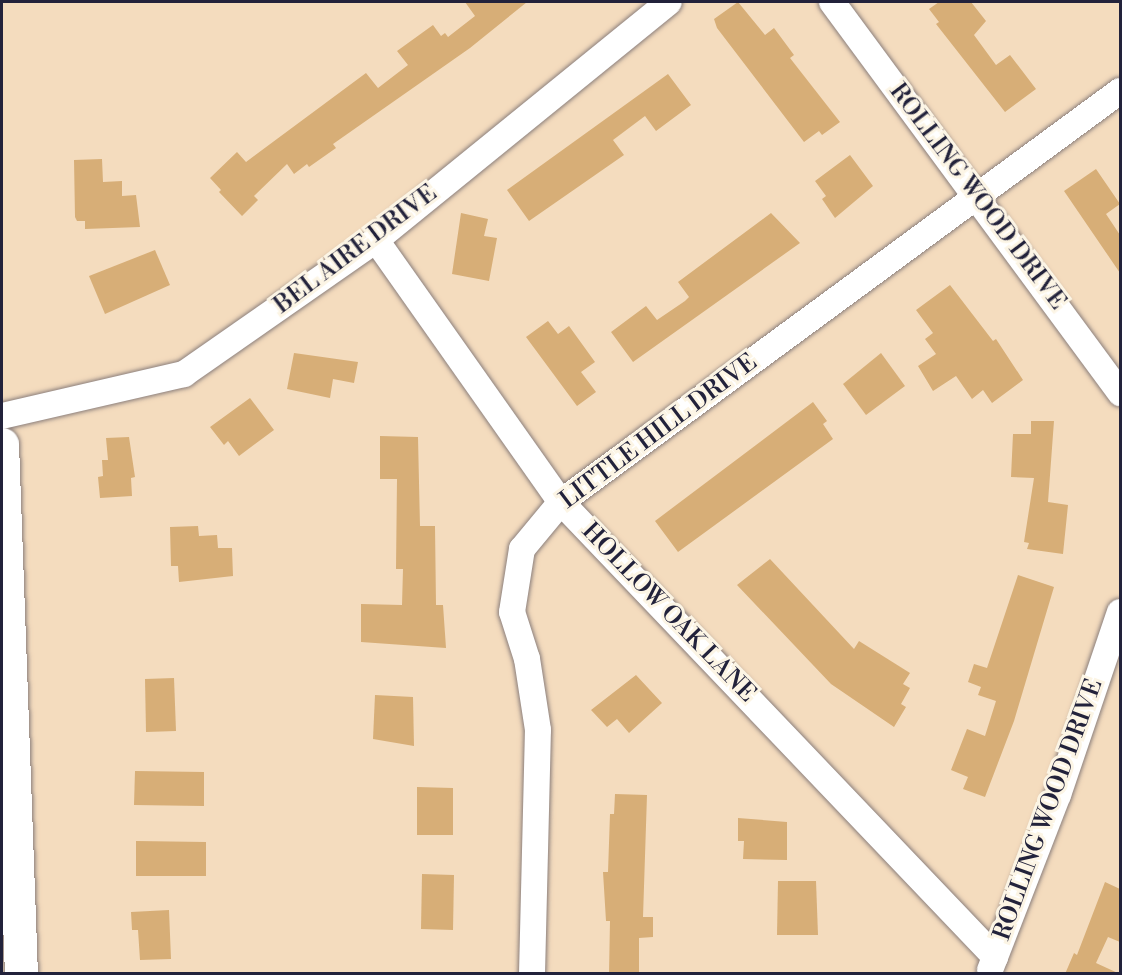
<!DOCTYPE html>
<style>
body{margin:0}
#map{position:relative;width:1122px;height:975px;overflow:hidden;background:#f4dcbe;font-family:"Libre Bodoni",serif}
div>[style]{position:absolute}
[style*='--x']{left:calc(var(--x)*1px);top:calc(var(--y)*1px);width:calc(var(--w)*1px);rotate:calc(var(--a)*1deg)}
.building>*{inset:0;background:#d7ae77}
.roads{filter:drop-shadow(0 0 2px #8b7f7c) drop-shadow(0 0 2px #8b7f7c)}
.street>*{height:26px;margin:-13px;padding:0 13px;transform-origin:13px;border-radius:13px;background:#fff}
.primary>*{height:33px;margin:-16.5px;padding:0 16.5px;transform-origin:16.5px;border-radius:16.5px;background:#fff}
span{translate:-50% -50%;white-space:nowrap;text-align:center;line-height:1.15;-webkit-text-stroke:6px #fcf5e5;paint-order:stroke}
.street-label{font-size:24px;color:#22223b}
.frame{position:absolute;inset:0;border:3px solid #22223b;pointer-events:none}
</style>
<div id="map">
<div class="building">
<div style="clip-path:polygon(465px 2px,527px 2px,470px 48px,333px 144px,336px 148px,309px 167px,307px 164px,294px 174px,287px 164px,254px 196px,258px 200px,242px 216px,219px 192px,221px 190px,210px 178px,237px 152px,246px 162px,366px 73px,378px 88px,408px 65px,397px 51px,433px 25px,441px 36px,445px 33px,448px 37px,475px 16px)"></div>
<div style="clip-path:polygon(738px 2px,765px 35px,774px 28px,794px 55px,790px 58px,840px 122px,822px 135px,819px 131px,804px 142px,717px 28px,714px 19px)"></div>
<div style="clip-path:polygon(939px 2px,971px 2px,986px 21px,974px 35px,996px 65px,1010px 55px,1036px 89px,1005px 112px,936px 24px,939px 22px,929px 9px)"></div>
<div style="clip-path:polygon(668px 74px,691px 105px,656px 131px,645px 116px,613px 140px,624px 155px,529px 221px,507px 190px)"></div>
<div style="clip-path:polygon(850px 155px,873px 186px,835px 218px,822px 199px,826px 196px,815px 181px)"></div>
<div style="clip-path:polygon(102px 159px,103px 182px,122px 181px,122px 196px,136px 195px,140px 227px,85px 229px,85px 221px,77px 221px,75px 217px,74px 160px)"></div>
<div style="clip-path:polygon(1096px 169px,1120px 204px,1106px 214px,1120px 235px,1120px 273px,1064px 191px)"></div>
<div style="clip-path:polygon(461px 213px,488px 219px,484px 236px,497px 238px,489px 281px,452px 274px)"></div>
<div style="clip-path:polygon(771px 213px,800px 243px,633px 362px,611px 332px,646px 306px,657px 320px,685px 301px,689px 297px,678px 282px)"></div>
<div style="clip-path:polygon(155px 250px,170px 285px,105px 314px,89px 276px)"></div>
<div style="clip-path:polygon(950px 285px,993px 341px,996px 339px,1023px 380px,992px 403px,983px 390px,972px 399px,956px 376px,933px 391px,918px 366px,936px 354px,925px 339px,933px 333px,916px 310px)"></div>
<div style="clip-path:polygon(548px 321px,558px 334px,569px 326px,595px 362px,581px 372px,596px 392px,577px 406px,526px 337px)"></div>
<div style="clip-path:polygon(294px 353px,358px 362px,354px 383px,333px 379px,330px 398px,287px 389px)"></div>
<div style="clip-path:polygon(881px 353px,905px 386px,866px 415px,843px 384px)"></div>
<div style="clip-path:polygon(250px 398px,274px 430px,239px 456px,228px 441px,224px 445px,210px 427px)"></div>
<div style="clip-path:polygon(813px 402px,827px 421px,823px 424px,833px 439px,678px 552px,655px 521px)"></div>
<div style="clip-path:polygon(1031px 421px,1054px 421px,1048px 502px,1068px 505px,1063px 554px,1027px 549px,1029px 543px,1024px 542px,1034px 478px,1011px 477px,1013px 434px,1031px 434px)"></div>
<div style="clip-path:polygon(380px 436px,418px 437px,420px 526px,435px 526px,436px 605px,443px 605px,446px 648px,361px 642px,361px 604px,402px 605px,403px 569px,396px 569px,397px 479px,380px 479px)"></div>
<div style="clip-path:polygon(129px 437px,135px 477px,131px 478px,132px 496px,100px 498px,98px 477px,103px 476px,102px 460px,108px 460px,106px 438px)"></div>
<div style="clip-path:polygon(198px 526px,199px 536px,217px 535px,218px 548px,232px 548px,233px 576px,179px 582px,178px 566px,171px 566px,170px 527px)"></div>
<div style="clip-path:polygon(770px 559px,854px 649px,859px 641px,910px 673px,903px 684px,910px 688px,901px 704px,906px 707px,894px 727px,831px 684px,737px 585px)"></div>
<div style="clip-path:polygon(1018px 575px,1054px 587px,1014px 721px,985px 797px,963px 789px,968px 777px,951px 770px,967px 729px,985px 736px,996px 701px,978px 695px,981px 687px,968px 682px,974px 664px,987px 668px)"></div>
<div style="clip-path:polygon(636px 675px,662px 703px,629px 733px,617px 719px,607px 727px,591px 710px)"></div>
<div style="clip-path:polygon(174px 678px,176px 731px,146px 732px,145px 679px)"></div>
<div style="clip-path:polygon(375px 695px,413px 697px,414px 746px,373px 739px)"></div>
<div style="clip-path:polygon(135px 771px,204px 772px,204px 806px,134px 805px)"></div>
<div style="clip-path:polygon(417px 787px,453px 788px,453px 835px,417px 835px)"></div>
<div style="clip-path:polygon(615px 794px,647px 795px,643px 917px,653px 917px,653px 937px,639px 938px,639px 974px,609px 974px,610px 921px,606px 921px,603px 872px,608px 872px,610px 814px,614px 814px)"></div>
<div style="clip-path:polygon(738px 818px,787px 822px,787px 860px,743px 859px,744px 841px,738px 841px)"></div>
<div style="clip-path:polygon(136px 841px,206px 842px,206px 876px,136px 876px)"></div>
<div style="clip-path:polygon(422px 874px,454px 875px,453px 930px,421px 929px)"></div>
<div style="clip-path:polygon(778px 881px,816px 881px,818px 935px,777px 935px)"></div>
<div style="clip-path:polygon(1105px 882px,1120px 889px,1120px 942px,1108px 937px,1096px 963px,1120px 974px,1065px 974px,1074px 953px,1077px 955px)"></div>
<div style="clip-path:polygon(169px 910px,171px 959px,140px 960px,138px 930px,132px 930px,131px 912px)"></div>
</div>
<div class="roads">
<div class="street">
<div style="--x:832;--y:2;--w:486;--a:53.6"></div>
<div style="--x:376;--y:240;--w:321;--a:54.8"></div>
<div style="--x:561;--y:502;--w:629;--a:46.35"></div>
<div style="--x:2;--y:416;--w:187;--a:-13"></div>
<div style="--x:184;--y:374;--w:234;--a:-34.9"></div>
<div style="--x:376;--y:240;--w:377;--a:-39.1"></div>
<div style="--x:990;--y:970;--w:188;--a:-68.8"></div>
<div style="--x:1058;--y:795;--w:193;--a:-71.3"></div>
<div style="--x:532;--y:974;--w:244;--a:-88.6"></div>
<div style="--x:538;--y:730;--w:72;--a:-98.8"></div>
<div style="--x:527;--y:659;--w:49;--a:-107.7"></div>
<div style="--x:512;--y:612;--w:64;--a:-81"></div>
<div style="--x:522;--y:549;--w:61;--a:-50.3"></div>
<div style="--x:561;--y:502;--w:694;--a:-36.32"></div>
</div>
<div class="primary">
<div style="--x:2;--y:444;--w:530;--a:87.95"></div>
</div>
</div>
<div class="street-label">
<span style="left:977px;top:197px;rotate:53deg">ROLLING WOOD DRIVE</span>
<span style="left:356px;top:250px;rotate:-37deg">BEL AIRE DRIVE</span>
<span style="left:659px;top:432px;rotate:-37deg">LITTLE HILL DRIVE</span>
<span style="left:668px;top:613px;rotate:46deg">HOLLOW OAK LANE</span>
<span style="left:1049px;top:810px;rotate:-70deg">ROLLING WOOD DRIVE</span>
</div>
<div class="frame"></div>
</div>
